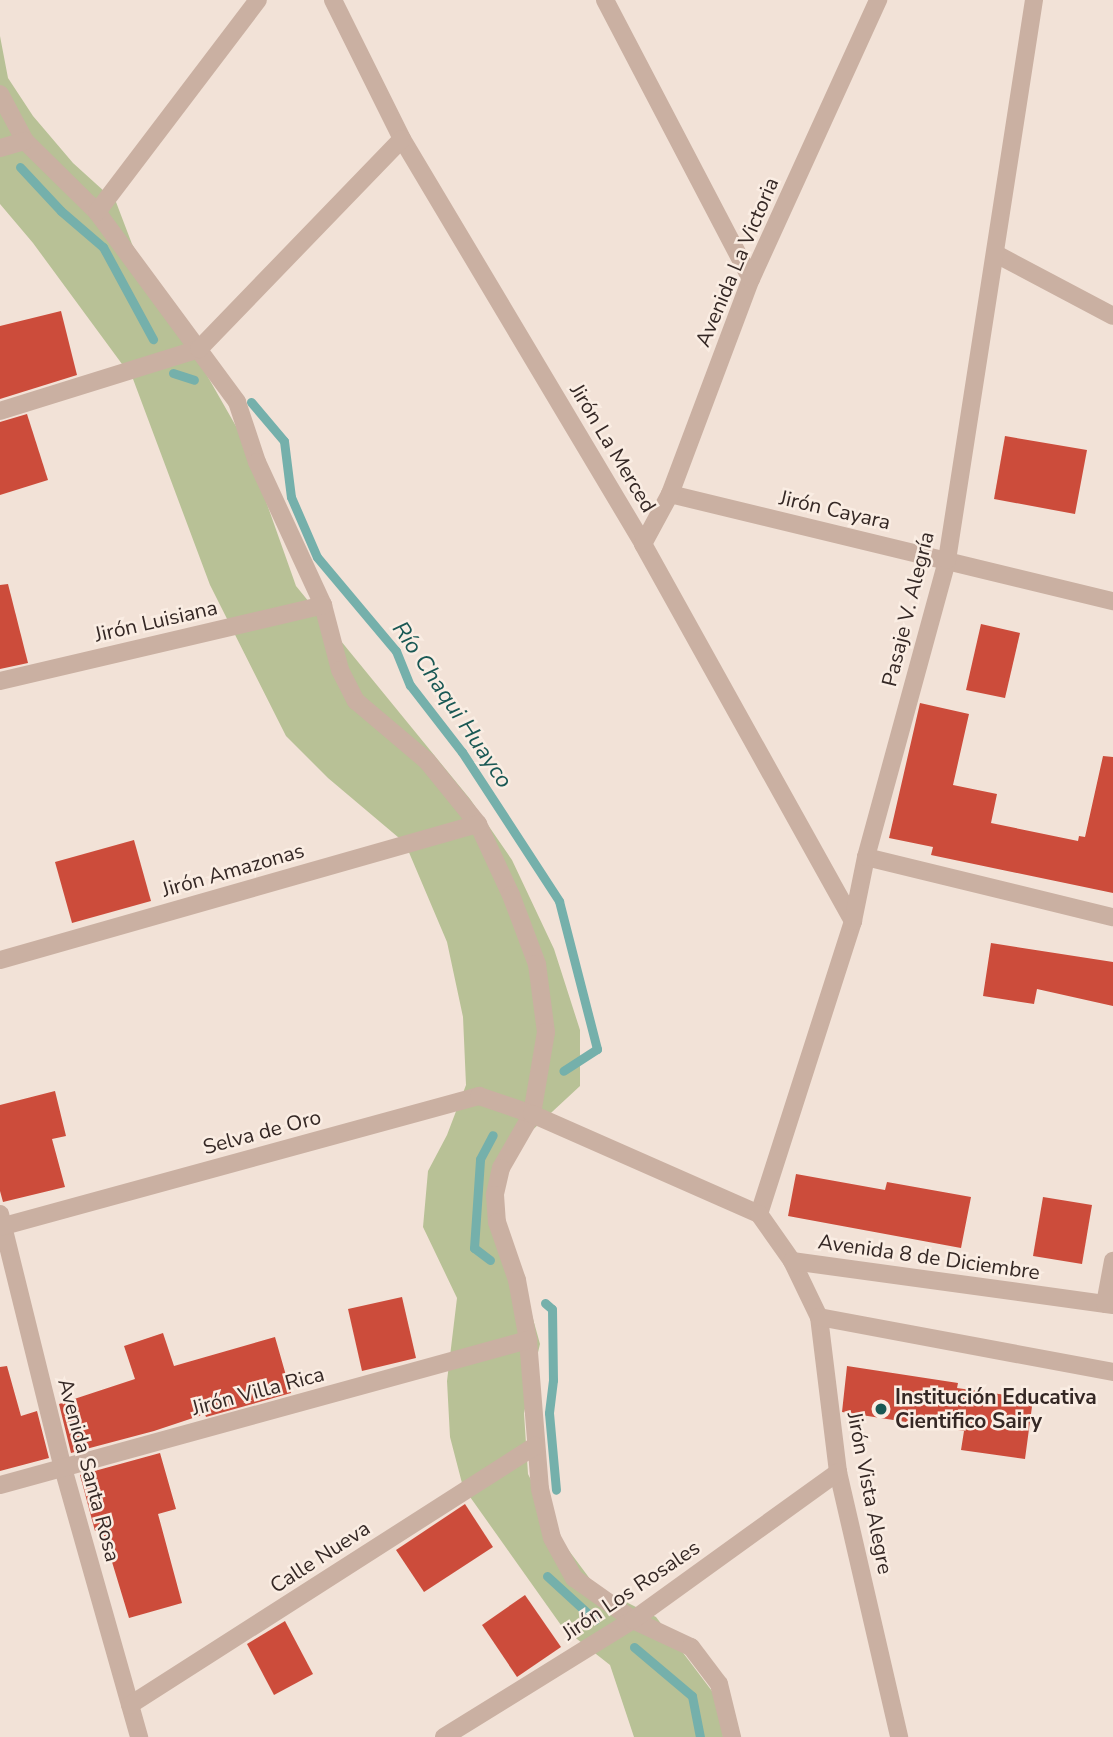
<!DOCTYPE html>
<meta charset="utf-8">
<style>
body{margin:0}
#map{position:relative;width:1113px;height:1737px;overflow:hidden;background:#f2e2d7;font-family:"Nunito Sans",sans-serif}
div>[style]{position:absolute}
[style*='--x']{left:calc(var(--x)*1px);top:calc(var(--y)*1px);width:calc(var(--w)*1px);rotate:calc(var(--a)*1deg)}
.green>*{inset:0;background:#b8c196}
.stream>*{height:9px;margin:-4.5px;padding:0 4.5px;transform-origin:4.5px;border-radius:4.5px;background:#75b0ab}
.building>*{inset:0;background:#cc4c3b}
.street>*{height:18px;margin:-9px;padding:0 9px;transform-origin:9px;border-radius:9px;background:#cab0a2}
.dots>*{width:19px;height:19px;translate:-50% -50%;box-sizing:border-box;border:4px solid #faede3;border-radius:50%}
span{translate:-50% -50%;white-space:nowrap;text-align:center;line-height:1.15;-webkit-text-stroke:5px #faede3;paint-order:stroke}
.street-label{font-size:21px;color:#352825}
.poi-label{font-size:21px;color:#352825;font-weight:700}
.left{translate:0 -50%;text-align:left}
.water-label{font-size:23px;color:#195854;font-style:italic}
</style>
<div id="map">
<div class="green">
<div style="clip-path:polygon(0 36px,8px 78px,33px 116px,73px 163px,116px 202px,132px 244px,245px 442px,296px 586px,470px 799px,512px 860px,554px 949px,580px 1030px,580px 1086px,496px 1164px,490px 1189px,518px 1265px,540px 1344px,524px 1413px,528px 1474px,561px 1540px,596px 1587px,656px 1617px,721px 1703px,723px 1737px,634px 1737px,610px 1665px,563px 1628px,463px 1487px,450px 1437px,447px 1381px,457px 1298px,423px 1227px,428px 1171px,447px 1135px,466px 1085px,463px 1017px,447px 942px,405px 843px,328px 778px,286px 736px,210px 585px,133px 379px,33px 243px,0 204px)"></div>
</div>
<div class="stream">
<div style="--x:20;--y:167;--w:60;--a:47"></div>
<div style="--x:61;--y:211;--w:55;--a:40.6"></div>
<div style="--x:103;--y:247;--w:105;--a:61.5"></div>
<div style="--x:173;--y:373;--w:22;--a:18"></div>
<div style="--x:251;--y:402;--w:51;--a:49.8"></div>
<div style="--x:284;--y:441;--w:56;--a:82.9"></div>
<div style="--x:291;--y:497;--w:65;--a:66.6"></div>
<div style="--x:317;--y:557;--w:123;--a:50"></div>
<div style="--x:396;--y:651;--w:37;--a:68"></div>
<div style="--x:410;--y:685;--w:85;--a:52.2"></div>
<div style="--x:462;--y:752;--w:178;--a:56.9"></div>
<div style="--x:559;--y:901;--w:153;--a:75.6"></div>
<div style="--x:597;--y:1049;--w:40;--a:147.1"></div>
<div style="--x:490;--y:1260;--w:20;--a:-143"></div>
<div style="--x:474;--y:1248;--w:89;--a:-86.1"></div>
<div style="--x:480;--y:1159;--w:27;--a:-62"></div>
<div style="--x:545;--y:1303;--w:9;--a:41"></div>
<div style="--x:552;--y:1309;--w:71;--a:89.2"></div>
<div style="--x:553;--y:1380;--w:33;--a:97"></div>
<div style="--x:549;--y:1413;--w:77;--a:84.8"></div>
<div style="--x:547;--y:1576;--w:65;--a:42.5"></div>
<div style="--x:634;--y:1647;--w:76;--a:40.2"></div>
<div style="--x:692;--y:1696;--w:42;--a:79"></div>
</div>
<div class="building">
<div style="clip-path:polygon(61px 311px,77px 375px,0 399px,0 326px)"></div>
<div style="clip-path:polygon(27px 414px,48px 480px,0 495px,0 422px)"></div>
<div style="clip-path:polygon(1005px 436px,1087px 450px,1075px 514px,994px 499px)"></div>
<div style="clip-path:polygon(8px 584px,28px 663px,0 669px,0 585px)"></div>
<div style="clip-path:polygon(981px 624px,1020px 633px,1005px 698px,966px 690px)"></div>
<div style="clip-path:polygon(920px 703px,969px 714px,953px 785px,997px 794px,991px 823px,1078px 841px,1079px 836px,1085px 837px,1103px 756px,1113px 757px,1113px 893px,931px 855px,933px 847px,889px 838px)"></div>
<div style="clip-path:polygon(134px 840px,151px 901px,72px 923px,55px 862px)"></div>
<div style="clip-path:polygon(991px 943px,1113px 962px,1113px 1006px,1037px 989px,1034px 1004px,983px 996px)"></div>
<div style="clip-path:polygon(55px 1091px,66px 1136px,52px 1139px,65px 1187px,3px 1202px,0 1191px,0 1105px)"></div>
<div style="clip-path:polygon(796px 1174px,885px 1190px,887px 1182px,971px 1197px,961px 1248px,788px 1216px)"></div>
<div style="clip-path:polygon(1043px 1197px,1092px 1205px,1082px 1264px,1033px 1256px)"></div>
<div style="clip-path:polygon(402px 1297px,416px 1358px,362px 1371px,348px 1309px)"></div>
<div style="clip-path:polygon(163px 1333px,174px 1366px,275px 1337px,291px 1393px,206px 1417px,205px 1414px,154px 1431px,71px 1453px,59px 1404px,135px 1379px,124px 1346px)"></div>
<div style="clip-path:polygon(7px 1366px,21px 1416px,37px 1411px,49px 1458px,0 1471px,0 1367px)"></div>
<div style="clip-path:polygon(847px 1366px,958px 1383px,957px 1388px,1033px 1399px,1025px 1459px,961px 1450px,964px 1431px,842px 1412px)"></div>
<div style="clip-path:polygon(160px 1453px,176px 1509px,158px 1514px,182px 1603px,129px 1618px,102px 1529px,95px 1531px,80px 1475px)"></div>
<div style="clip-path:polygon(465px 1504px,493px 1547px,424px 1592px,396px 1550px)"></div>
<div style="clip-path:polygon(525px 1595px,561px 1647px,517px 1677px,482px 1625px)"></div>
<div style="clip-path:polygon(285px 1621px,313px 1674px,274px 1695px,247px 1644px)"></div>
</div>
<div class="street">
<div style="--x:333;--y:0;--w:155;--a:63.6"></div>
<div style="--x:402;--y:139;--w:471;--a:59.2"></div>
<div style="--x:643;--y:544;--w:432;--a:60.9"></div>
<div style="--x:605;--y:0;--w:315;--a:62.4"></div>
<div style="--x:0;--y:94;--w:53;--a:62"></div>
<div style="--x:25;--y:141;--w:101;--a:44.6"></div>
<div style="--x:97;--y:212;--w:236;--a:53.6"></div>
<div style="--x:237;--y:402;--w:63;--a:71.6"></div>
<div style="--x:257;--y:462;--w:157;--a:65.2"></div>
<div style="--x:323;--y:605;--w:67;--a:75.3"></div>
<div style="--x:340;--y:670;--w:35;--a:63"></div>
<div style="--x:356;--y:701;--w:93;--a:40.2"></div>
<div style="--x:427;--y:761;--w:81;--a:51"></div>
<div style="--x:478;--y:824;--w:78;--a:65.1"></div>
<div style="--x:511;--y:895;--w:74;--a:69.4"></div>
<div style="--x:537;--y:964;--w:69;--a:82.5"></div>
<div style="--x:546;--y:1032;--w:83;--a:99.7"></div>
<div style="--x:532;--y:1114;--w:62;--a:119.9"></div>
<div style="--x:501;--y:1168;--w:28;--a:103"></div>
<div style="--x:495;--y:1195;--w:27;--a:86"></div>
<div style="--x:497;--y:1222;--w:61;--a:71"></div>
<div style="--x:517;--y:1280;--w:61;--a:79.6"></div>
<div style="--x:528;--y:1340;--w:149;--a:85.4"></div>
<div style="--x:540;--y:1489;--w:50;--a:76.2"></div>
<div style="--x:552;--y:1538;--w:46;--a:61.2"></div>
<div style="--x:574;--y:1578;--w:72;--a:35.4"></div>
<div style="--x:633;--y:1620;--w:64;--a:25"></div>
<div style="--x:691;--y:1647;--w:46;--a:52.9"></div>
<div style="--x:719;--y:1684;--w:55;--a:76.2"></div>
<div style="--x:0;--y:148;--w:26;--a:-16"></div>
<div style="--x:97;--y:212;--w:266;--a:-52.8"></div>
<div style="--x:996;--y:254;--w:132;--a:27.9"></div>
<div style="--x:0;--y:411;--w:208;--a:-17.3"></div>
<div style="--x:199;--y:349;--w:292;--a:-46"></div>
<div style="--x:670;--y:494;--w:456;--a:13.6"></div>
<div style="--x:643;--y:544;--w:57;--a:-61.6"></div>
<div style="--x:670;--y:494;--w:230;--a:-69.4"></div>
<div style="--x:751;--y:279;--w:307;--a:-65.5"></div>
<div style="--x:0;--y:681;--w:332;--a:-13.2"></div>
<div style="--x:866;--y:857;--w:254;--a:13.7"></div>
<div style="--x:0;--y:960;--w:497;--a:-15.9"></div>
<div style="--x:0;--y:1214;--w:262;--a:76.1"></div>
<div style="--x:63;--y:1468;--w:280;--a:74.2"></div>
<div style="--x:759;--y:1214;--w:308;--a:-72.2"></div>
<div style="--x:853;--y:921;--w:65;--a:-78.5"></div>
<div style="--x:866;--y:857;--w:308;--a:-74.7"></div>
<div style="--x:947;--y:560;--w:567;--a:-81.17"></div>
<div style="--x:0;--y:1227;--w:497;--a:-15.3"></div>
<div style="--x:479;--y:1096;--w:56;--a:18.8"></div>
<div style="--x:532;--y:1114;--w:248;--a:23.8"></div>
<div style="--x:759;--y:1214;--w:57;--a:54.9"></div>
<div style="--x:792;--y:1261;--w:62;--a:64.3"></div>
<div style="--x:819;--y:1317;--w:156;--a:83"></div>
<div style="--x:838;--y:1472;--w:272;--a:77"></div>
<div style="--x:792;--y:1261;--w:324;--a:7.8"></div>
<div style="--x:1105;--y:1304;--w:44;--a:-79.5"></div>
<div style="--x:819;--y:1317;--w:299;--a:10.6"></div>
<div style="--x:0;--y:1485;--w:548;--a:-15.36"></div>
<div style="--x:130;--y:1705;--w:481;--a:-32.6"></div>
<div style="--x:444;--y:1737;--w:222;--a:-31.8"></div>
<div style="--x:633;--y:1620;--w:253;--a:-35.8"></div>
</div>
<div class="dots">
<div style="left:881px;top:1409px;background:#195854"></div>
</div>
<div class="street-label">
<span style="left:737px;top:262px;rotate:-67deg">Avenida La Victoria</span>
<span style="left:613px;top:448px;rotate:59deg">Jirón La Merced</span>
<span style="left:835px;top:510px;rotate:13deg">Jirón Cayara</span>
<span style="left:908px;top:609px;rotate:-76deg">Pasaje V. Alegría</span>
<span style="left:156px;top:621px;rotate:-13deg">Jirón Luisiana</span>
<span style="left:233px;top:870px;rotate:-16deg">Jirón Amazonas</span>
<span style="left:262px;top:1132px;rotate:-15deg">Selva de Oro</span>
<span style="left:929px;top:1257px;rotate:8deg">Avenida 8 de Diciembre</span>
<span style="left:258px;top:1391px;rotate:-15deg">Jirón Villa Rica</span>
<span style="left:89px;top:1470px;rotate:75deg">Avenida Santa Rosa</span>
<span style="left:870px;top:1493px;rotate:79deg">Jirón Vista Alegre</span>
<span style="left:320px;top:1557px;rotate:-33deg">Calle Nueva</span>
<span style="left:631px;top:1590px;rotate:-34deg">Jirón Los Rosales</span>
</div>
<div class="poi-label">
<span class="left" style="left:895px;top:1409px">Institución Educativa<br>Cientifico Sairy</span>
</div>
<div class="water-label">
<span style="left:452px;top:705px;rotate:56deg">Río Chaqui Huayco</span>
</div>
</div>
